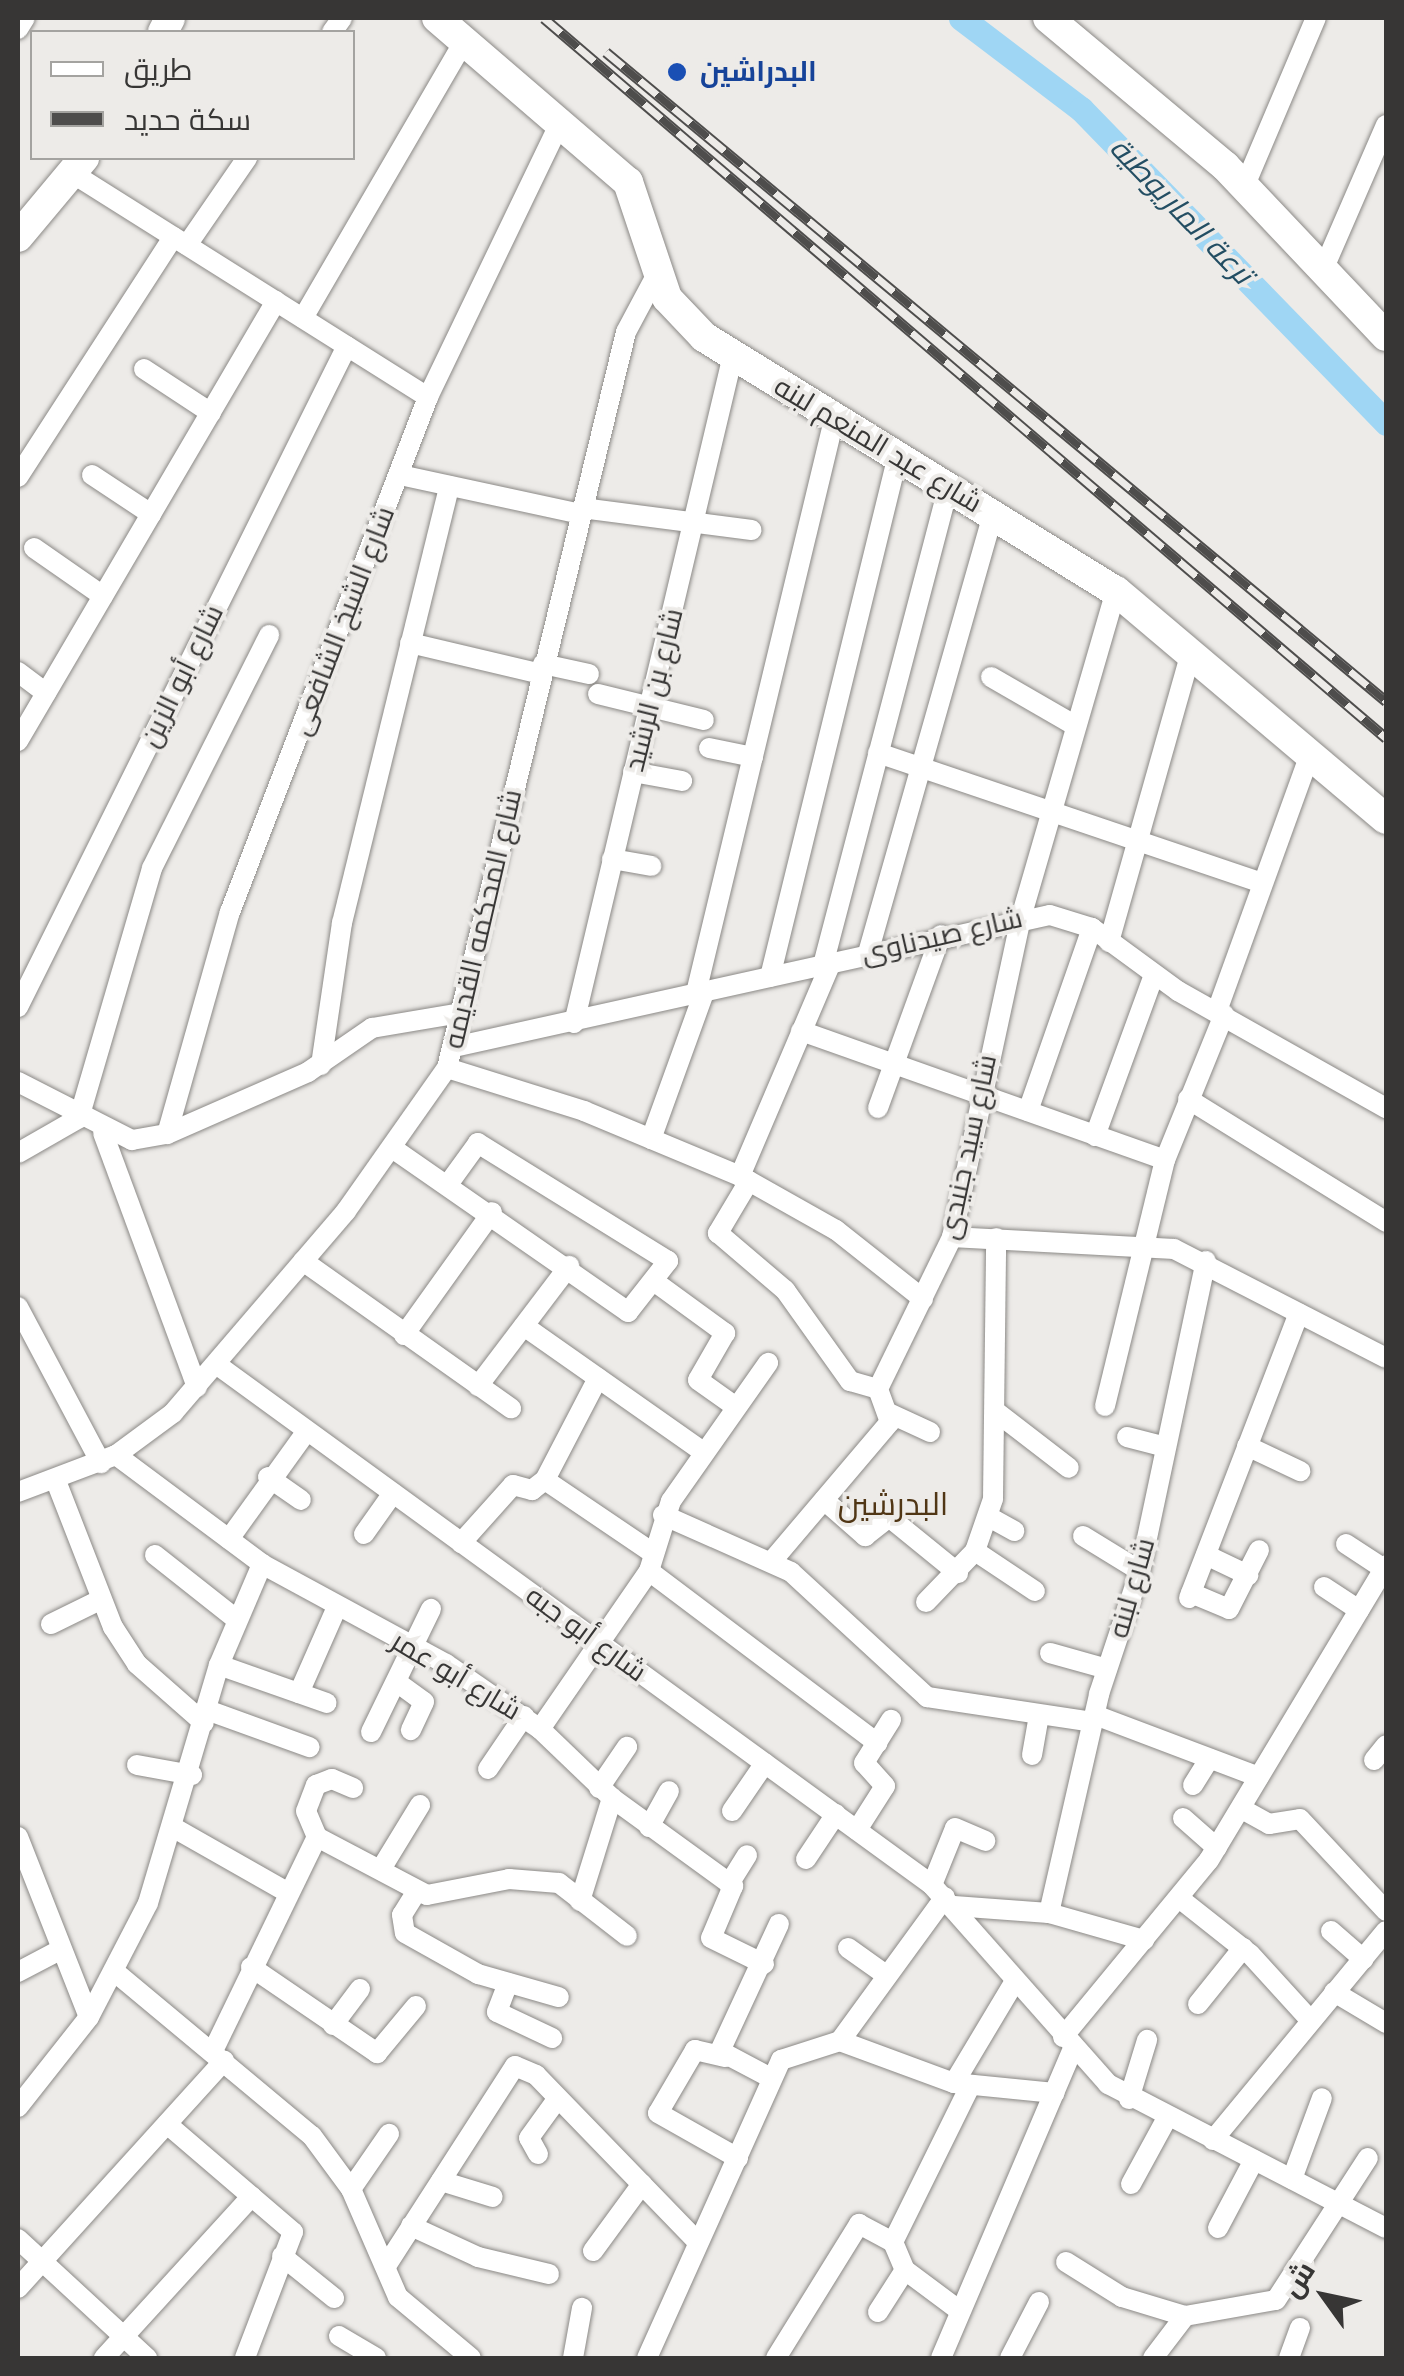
<!DOCTYPE html>
<meta charset="utf-8">
<style>
body{margin:0}
#map{position:relative;width:1404px;height:2376px;overflow:hidden;background:#edebe8;font-family:Arial,Cairo,sans-serif}
div>[style]{position:absolute}
[style*='--x']{left:calc(var(--x)*1px);top:calc(var(--y)*1px);width:calc(var(--w)*1px);rotate:calc(var(--a)*1deg)}
.canal>*{height:25px;margin:-12.5px;padding:0 12.5px;transform-origin:12.5px;border-radius:12.5px;background:#9fd6f4}
.roads{filter:drop-shadow(0 0 2px #8b8986) drop-shadow(0 0 2px #8b8986)}
.street>*{height:20px;margin:-10px;padding:0 10px;transform-origin:10px;border-radius:10px;background:#fff}
.secondary>*{height:30px;margin:-15px;padding:0 15px;transform-origin:15px;border-radius:15px;background:#fff}
.rail>*{height:11px;margin-top:-5.5px;transform-origin:0;background:repeating-linear-gradient(90deg,#edebe8 0 22px,#4e4d4c 0 44px);box-sizing:border-box;border-block:2px solid #4e4d4c}
.dots>*{width:28px;height:28px;translate:-50% -50%;box-sizing:border-box;border:5px solid #edebe8;border-radius:50%}
span{translate:-50% -50%;white-space:nowrap;text-align:center;line-height:1.15;-webkit-text-stroke:8px #edebe8;paint-order:stroke}
.transit-label{font-size:28px;color:#164399;font-weight:700}
.left{translate:0 -50%;text-align:left}
.street-label{font-size:28px;color:#373635}
.water-label{font-size:30px;color:#234e63;font-style:italic}
.quarter-label{font-size:32px;color:#503615}
.frame{position:absolute;inset:0;border:20px solid #373635;pointer-events:none}
.legend{position:absolute;left:30px;top:30px;width:325px;height:130px;box-sizing:border-box;background:#edebe8;border:2px solid #a4a3a0;margin:0;padding:12px 18px;list-style:none;font-size:30px;color:#373635}
.legend li{display:flex;align-items:center;gap:20px;height:50px}
.legend b{width:50px;border:2px solid #a4a3a0}
.north{position:absolute;left:1274px;top:2246px;width:100px;height:100px;-webkit-text-stroke:8px #edebe8;paint-order:stroke;rotate:303deg;font-size:28px;font-weight:700;line-height:40px;text-align:center;color:#373635}
.north::after{content:'';display:block;margin:auto;width:35px;height:45px;background:#373635;clip-path:polygon(50% 0,100% 100%,50% 72%,0 100%)}
</style>
<div id="map">
<div class="canal">
<div style="--x:961;--y:18;--w:151;--a:37.2"></div>
<div style="--x:1081;--y:109;--w:438;--a:45.8"></div>
</div>
<div class="roads">
<div class="street">
<div style="--x:18;--y:29;--w:13;--a:-58"></div>
<div style="--x:332;--y:32;--w:17;--a:-54"></div>
<div style="--x:72;--y:173;--w:421;--a:32.2"></div>
<div style="--x:1245;--y:185;--w:181;--a:-67"></div>
<div style="--x:187;--y:245;--w:106;--a:-55.4"></div>
<div style="--x:1323;--y:270;--w:158;--a:-66.5"></div>
<div style="--x:303;--y:318;--w:320;--a:-59.8"></div>
<div style="--x:144;--y:369;--w:80;--a:33.3"></div>
<div style="--x:92;--y:475;--w:71;--a:33.5"></div>
<div style="--x:400;--y:475;--w:185;--a:12.2"></div>
<div style="--x:18;--y:477;--w:286;--a:-57.1"></div>
<div style="--x:582;--y:508;--w:171;--a:7.4"></div>
<div style="--x:34;--y:548;--w:84;--a:34.8"></div>
<div style="--x:410;--y:643;--w:135;--a:13.3"></div>
<div style="--x:543;--y:664;--w:47;--a:12.3"></div>
<div style="--x:18;--y:672;--w:35;--a:37"></div>
<div style="--x:991;--y:677;--w:98;--a:30"></div>
<div style="--x:598;--y:694;--w:109;--a:13.8"></div>
<div style="--x:18;--y:741;--w:510;--a:-59.61"></div>
<div style="--x:709;--y:748;--w:45;--a:11.6"></div>
<div style="--x:878;--y:753;--w:405;--a:18.7"></div>
<div style="--x:633;--y:772;--w:50;--a:10.4"></div>
<div style="--x:612;--y:859;--w:40;--a:10"></div>
<div style="--x:1109;--y:942;--w:300;--a:-74.2"></div>
<div style="--x:868;--y:953;--w:455;--a:-74.1"></div>
<div style="--x:823;--y:965;--w:492;--a:-75.3"></div>
<div style="--x:770;--y:977;--w:533;--a:-76.22"></div>
<div style="--x:695;--y:997;--w:594;--a:-76.46"></div>
<div style="--x:18;--y:1007;--w:738;--a:-63.54"></div>
<div style="--x:1217;--y:1011;--w:267;--a:-70.1"></div>
<div style="--x:574;--y:1023;--w:687;--a:-76.61"></div>
<div style="--x:801;--y:1031;--w:386;--a:19.5"></div>
<div style="--x:454;--y:1047;--w:610;--a:-12.49"></div>
<div style="--x:1050;--y:915;--w:44;--a:17.2"></div>
<div style="--x:1092;--y:928;--w:107;--a:36.2"></div>
<div style="--x:1178;--y:991;--w:239;--a:29.4"></div>
<div style="--x:321;--y:1065;--w:144;--a:-81.6"></div>
<div style="--x:342;--y:923;--w:450;--a:-76.2"></div>
<div style="--x:447;--y:1068;--w:144;--a:17.4"></div>
<div style="--x:584;--y:1111;--w:169;--a:22.6"></div>
<div style="--x:740;--y:1176;--w:110;--a:29.4"></div>
<div style="--x:836;--y:1230;--w:111;--a:38.4"></div>
<div style="--x:18;--y:1082;--w:128;--a:27"></div>
<div style="--x:132;--y:1140;--w:36;--a:-10"></div>
<div style="--x:167;--y:1134;--w:154;--a:-23.7"></div>
<div style="--x:308;--y:1072;--w:78;--a:-34.5"></div>
<div style="--x:372;--y:1028;--w:90;--a:-9.6"></div>
<div style="--x:1188;--y:1099;--w:233;--a:31.8"></div>
<div style="--x:878;--y:1108;--w:184;--a:-70"></div>
<div style="--x:1028;--y:1111;--w:194;--a:-70.7"></div>
<div style="--x:103;--y:1133;--w:271;--a:69.7"></div>
<div style="--x:167;--y:1134;--w:231;--a:-74.2"></div>
<div style="--x:230;--y:912;--w:552;--a:-68.97"></div>
<div style="--x:428;--y:397;--w:304;--a:-64.3"></div>
<div style="--x:1095;--y:1136;--w:171;--a:-69.9"></div>
<div style="--x:651;--y:1139;--w:153;--a:-70.1"></div>
<div style="--x:395;--y:1150;--w:284;--a:34.8"></div>
<div style="--x:628;--y:1312;--w:65;--a:-51.9"></div>
<div style="--x:668;--y:1261;--w:224;--a:-148.2"></div>
<div style="--x:478;--y:1143;--w:49;--a:125.9"></div>
<div style="--x:18;--y:1153;--w:70;--a:-29.8"></div>
<div style="--x:79;--y:1118;--w:260;--a:-73.7"></div>
<div style="--x:152;--y:868;--w:261;--a:-63.3"></div>
<div style="--x:740;--y:1176;--w:232;--a:-66.9"></div>
<div style="--x:749;--y:1181;--w:61;--a:120.8"></div>
<div style="--x:718;--y:1233;--w:88;--a:40.4"></div>
<div style="--x:785;--y:1290;--w:112;--a:54.5"></div>
<div style="--x:850;--y:1381;--w:29;--a:16"></div>
<div style="--x:952;--y:1237;--w:222;--a:3.1"></div>
<div style="--x:1174;--y:1249;--w:238;--a:27.2"></div>
<div style="--x:303;--y:1261;--w:255;--a:35.3"></div>
<div style="--x:655;--y:1282;--w:87;--a:36.1"></div>
<div style="--x:725;--y:1333;--w:54;--a:119.9"></div>
<div style="--x:698;--y:1380;--w:43;--a:35.5"></div>
<div style="--x:18;--y:1307;--w:177;--a:62"></div>
<div style="--x:524;--y:1326;--w:219;--a:35.1"></div>
<div style="--x:404;--y:1335;--w:151;--a:-54.4"></div>
<div style="--x:216;--y:1364;--w:885;--a:36.04"></div>
<div style="--x:932;--y:1885;--w:266;--a:48.5"></div>
<div style="--x:1108;--y:2084;--w:313;--a:27.4"></div>
<div style="--x:598;--y:1378;--w:115;--a:117.5"></div>
<div style="--x:545;--y:1480;--w:130;--a:34.1"></div>
<div style="--x:478;--y:1386;--w:151;--a:-52.8"></div>
<div style="--x:1105;--y:1406;--w:253;--a:-76.3"></div>
<div style="--x:1165;--y:1160;--w:157;--a:-67.9"></div>
<div style="--x:995;--y:1411;--w:93;--a:37.6"></div>
<div style="--x:891;--y:1414;--w:43;--a:24.8"></div>
<div style="--x:1127;--y:1437;--w:40;--a:14.4"></div>
<div style="--x:1247;--y:1446;--w:59;--a:25.3"></div>
<div style="--x:116;--y:1455;--w:182;--a:36.7"></div>
<div style="--x:262;--y:1564;--w:209;--a:28.5"></div>
<div style="--x:446;--y:1664;--w:114;--a:34.7"></div>
<div style="--x:540;--y:1729;--w:100;--a:43.8"></div>
<div style="--x:612;--y:1798;--w:150;--a:36"></div>
<div style="--x:733;--y:1886;--w:56;--a:112.9"></div>
<div style="--x:711;--y:1938;--w:59;--a:26.1"></div>
<div style="--x:268;--y:1477;--w:40;--a:34.9"></div>
<div style="--x:56;--y:1481;--w:157;--a:68.7"></div>
<div style="--x:113;--y:1627;--w:44;--a:57"></div>
<div style="--x:137;--y:1664;--w:89;--a:41.4"></div>
<div style="--x:18;--y:1492;--w:105;--a:-20.7"></div>
<div style="--x:116;--y:1455;--w:71;--a:-36.4"></div>
<div style="--x:173;--y:1413;--w:266;--a:-49.4"></div>
<div style="--x:346;--y:1211;--w:175;--a:-54.8"></div>
<div style="--x:447;--y:1068;--w:757;--a:-76.33"></div>
<div style="--x:626;--y:332;--w:66;--a:-61.9"></div>
<div style="--x:824;--y:1500;--w:55;--a:41.3"></div>
<div style="--x:865;--y:1536;--w:31;--a:-38"></div>
<div style="--x:889;--y:1517;--w:89;--a:39.1"></div>
<div style="--x:663;--y:1515;--w:140;--a:24"></div>
<div style="--x:791;--y:1572;--w:185;--a:42.6"></div>
<div style="--x:927;--y:1697;--w:167;--a:8.6"></div>
<div style="--x:989;--y:1517;--w:29;--a:29"></div>
<div style="--x:364;--y:1534;--w:50;--a:-54.7"></div>
<div style="--x:1083;--y:1536;--w:67;--a:31.6"></div>
<div style="--x:229;--y:1539;--w:133;--a:-54.2"></div>
<div style="--x:461;--y:1543;--w:78;--a:-48.1"></div>
<div style="--x:513;--y:1485;--w:20;--a:15"></div>
<div style="--x:532;--y:1490;--w:16;--a:-38"></div>
<div style="--x:1346;--y:1544;--w:45;--a:33.3"></div>
<div style="--x:975;--y:1551;--w:72;--a:33.7"></div>
<div style="--x:155;--y:1555;--w:103;--a:38.3"></div>
<div style="--x:1206;--y:1555;--w:47;--a:25.5"></div>
<div style="--x:772;--y:1561;--w:182;--a:-49.7"></div>
<div style="--x:890;--y:1422;--w:35;--a:-110"></div>
<div style="--x:878;--y:1389;--w:169;--a:-64"></div>
<div style="--x:952;--y:1237;--w:330;--a:-77.8"></div>
<div style="--x:1022;--y:914;--w:336;--a:-73.8"></div>
<div style="--x:649;--y:1571;--w:286;--a:37"></div>
<div style="--x:1324;--y:1587;--w:42;--a:33.3"></div>
<div style="--x:1191;--y:1593;--w:41;--a:22.8"></div>
<div style="--x:1229;--y:1609;--w:66;--a:-63"></div>
<div style="--x:1189;--y:1598;--w:305;--a:-68.9"></div>
<div style="--x:926;--y:1602;--w:71;--a:-46.1"></div>
<div style="--x:975;--y:1551;--w:55;--a:-70.9"></div>
<div style="--x:993;--y:1499;--w:261;--a:-89.3"></div>
<div style="--x:51;--y:1624;--w:55;--a:-26.1"></div>
<div style="--x:1050;--y:1653;--w:59;--a:15.7"></div>
<div style="--x:219;--y:1665;--w:114;--a:19.4"></div>
<div style="--x:398;--y:1683;--w:32;--a:36"></div>
<div style="--x:424;--y:1702;--w:31;--a:115"></div>
<div style="--x:299;--y:1693;--w:94;--a:-66.2"></div>
<div style="--x:207;--y:1710;--w:109;--a:19.9"></div>
<div style="--x:1095;--y:1715;--w:175;--a:20.7"></div>
<div style="--x:540;--y:1729;--w:192;--a:-55.4"></div>
<div style="--x:649;--y:1571;--w:73;--a:-72.6"></div>
<div style="--x:671;--y:1501;--w:169;--a:-54.9"></div>
<div style="--x:371;--y:1732;--w:137;--a:-64"></div>
<div style="--x:1032;--y:1755;--w:36;--a:-80"></div>
<div style="--x:1374;--y:1760;--w:19;--a:-51"></div>
<div style="--x:137;--y:1765;--w:56;--a:10.3"></div>
<div style="--x:488;--y:1769;--w:64;--a:-55.8"></div>
<div style="--x:1193;--y:1785;--w:31;--a:-58"></div>
<div style="--x:599;--y:1788;--w:50;--a:-55.7"></div>
<div style="--x:1242;--y:1809;--w:31;--a:29"></div>
<div style="--x:1269;--y:1824;--w:31;--a:-9"></div>
<div style="--x:1300;--y:1819;--w:126;--a:46.9"></div>
<div style="--x:732;--y:1811;--w:58;--a:-55.5"></div>
<div style="--x:1183;--y:1818;--w:45;--a:41.4"></div>
<div style="--x:649;--y:1827;--w:41;--a:-60.9"></div>
<div style="--x:176;--y:1829;--w:125;--a:29.6"></div>
<div style="--x:857;--y:1830;--w:52;--a:-57.5"></div>
<div style="--x:885;--y:1786;--w:31;--a:-132"></div>
<div style="--x:864;--y:1763;--w:51;--a:-57.9"></div>
<div style="--x:18;--y:1837;--w:193;--a:68.5"></div>
<div style="--x:317;--y:1837;--w:28;--a:-113"></div>
<div style="--x:306;--y:1811;--w:28;--a:-69"></div>
<div style="--x:316;--y:1785;--w:17;--a:-21"></div>
<div style="--x:332;--y:1779;--w:23;--a:23"></div>
<div style="--x:806;--y:1859;--w:54;--a:-56.3"></div>
<div style="--x:381;--y:1869;--w:75;--a:-58.6"></div>
<div style="--x:729;--y:1884;--w:34;--a:-58"></div>
<div style="--x:932;--y:1885;--w:61;--a:-68"></div>
<div style="--x:955;--y:1828;--w:33;--a:23"></div>
<div style="--x:417;--y:1891;--w:28;--a:122"></div>
<div style="--x:402;--y:1915;--w:18;--a:81"></div>
<div style="--x:405;--y:1933;--w:84;--a:29.3"></div>
<div style="--x:478;--y:1974;--w:84;--a:15.9"></div>
<div style="--x:1179;--y:1898;--w:90;--a:38.3"></div>
<div style="--x:1250;--y:1954;--w:89;--a:47.7"></div>
<div style="--x:580;--y:1901;--w:108;--a:-72.7"></div>
<div style="--x:954;--y:1906;--w:95;--a:4.2"></div>
<div style="--x:1049;--y:1913;--w:99;--a:15.9"></div>
<div style="--x:1049;--y:1913;--w:225;--a:-77.1"></div>
<div style="--x:1099;--y:1694;--w:130;--a:-71.6"></div>
<div style="--x:1140;--y:1571;--w:317;--a:-78"></div>
<div style="--x:1331;--y:1931;--w:43;--a:41.2"></div>
<div style="--x:848;--y:1948;--w:43;--a:35.5"></div>
<div style="--x:251;--y:1967;--w:153;--a:34.3"></div>
<div style="--x:377;--y:2053;--w:61;--a:-50.3"></div>
<div style="--x:18;--y:1972;--w:47;--a:-27.6"></div>
<div style="--x:115;--y:1972;--w:256;--a:39.8"></div>
<div style="--x:312;--y:2136;--w:66;--a:53.7"></div>
<div style="--x:351;--y:2189;--w:118;--a:66.5"></div>
<div style="--x:398;--y:2297;--w:95;--a:39.9"></div>
<div style="--x:508;--y:1983;--w:31;--a:111"></div>
<div style="--x:497;--y:2012;--w:61;--a:25.3"></div>
<div style="--x:1334;--y:1992;--w:61;--a:30.8"></div>
<div style="--x:1198;--y:2004;--w:72;--a:-51.2"></div>
<div style="--x:333;--y:2025;--w:45;--a:-53.1"></div>
<div style="--x:1063;--y:2037;--w:229;--a:-50.5"></div>
<div style="--x:1209;--y:1860;--w:344;--a:-59"></div>
<div style="--x:840;--y:2041;--w:178;--a:-53.9"></div>
<div style="--x:213;--y:2051;--w:238;--a:-64.1"></div>
<div style="--x:317;--y:1837;--w:124;--a:27.8"></div>
<div style="--x:427;--y:1895;--w:84;--a:-11"></div>
<div style="--x:509;--y:1879;--w:50;--a:4.6"></div>
<div style="--x:559;--y:1883;--w:86;--a:37.9"></div>
<div style="--x:725;--y:2057;--w:31;--a:-167"></div>
<div style="--x:695;--y:2050;--w:73;--a:120.4"></div>
<div style="--x:658;--y:2113;--w:92;--a:29.4"></div>
<div style="--x:771;--y:2078;--w:58;--a:-152.1"></div>
<div style="--x:720;--y:2051;--w:140;--a:-65.1"></div>
<div style="--x:954;--y:2083;--w:119;--a:-59.1"></div>
<div style="--x:1129;--y:2099;--w:62;--a:-73"></div>
<div style="--x:18;--y:2107;--w:115;--a:-51.7"></div>
<div style="--x:89;--y:2017;--w:128;--a:-62.6"></div>
<div style="--x:148;--y:1903;--w:248;--a:-73.4"></div>
<div style="--x:219;--y:1665;--w:110;--a:-66.9"></div>
<div style="--x:167;--y:2124;--w:166;--a:40.6"></div>
<div style="--x:293;--y:2232;--w:135;--a:110.9"></div>
<div style="--x:1213;--y:2140;--w:271;--a:-50.4"></div>
<div style="--x:538;--y:2154;--w:18;--a:-119"></div>
<div style="--x:529;--y:2138;--w:49;--a:-54.1"></div>
<div style="--x:1292;--y:2179;--w:86;--a:-69.7"></div>
<div style="--x:441;--y:2181;--w:54;--a:17.1"></div>
<div style="--x:1131;--y:2184;--w:75;--a:-61.4"></div>
<div style="--x:351;--y:2189;--w:67;--a:-55.4"></div>
<div style="--x:411;--y:2226;--w:74;--a:24.8"></div>
<div style="--x:478;--y:2257;--w:73;--a:13.5"></div>
<div style="--x:1218;--y:2228;--w:77;--a:-62.1"></div>
<div style="--x:18;--y:2239;--w:176;--a:42.7"></div>
<div style="--x:893;--y:2242;--w:174;--a:-63.7"></div>
<div style="--x:593;--y:2251;--w:83;--a:-53.8"></div>
<div style="--x:282;--y:2256;--w:67;--a:38.9"></div>
<div style="--x:1066;--y:2262;--w:66;--a:32"></div>
<div style="--x:1122;--y:2297;--w:66;--a:16.8"></div>
<div style="--x:1185;--y:2316;--w:92;--a:-10"></div>
<div style="--x:1276;--y:2300;--w:169;--a:-57.1"></div>
<div style="--x:386;--y:2266;--w:238;--a:-57.2"></div>
<div style="--x:515;--y:2066;--w:23;--a:23"></div>
<div style="--x:536;--y:2075;--w:230;--a:45.9"></div>
<div style="--x:18;--y:2288;--w:307;--a:-47.8"></div>
<div style="--x:878;--y:2312;--w:50;--a:-57.3"></div>
<div style="--x:339;--y:2336;--w:43;--a:30.7"></div>
<div style="--x:104;--y:2358;--w:219;--a:-47.6"></div>
<div style="--x:573;--y:2358;--w:51;--a:-79.8"></div>
<div style="--x:647;--y:2358;--w:327;--a:-65.8"></div>
<div style="--x:781;--y:2060;--w:62;--a:-17.9"></div>
<div style="--x:840;--y:2041;--w:121;--a:20.2"></div>
<div style="--x:954;--y:2083;--w:101;--a:5.7"></div>
<div style="--x:776;--y:2358;--w:158;--a:-58.2"></div>
<div style="--x:859;--y:2224;--w:38;--a:28"></div>
<div style="--x:893;--y:2242;--w:30;--a:67"></div>
<div style="--x:905;--y:2270;--w:69;--a:36.7"></div>
<div style="--x:941;--y:2358;--w:336;--a:-66.9"></div>
<div style="--x:1010;--y:2358;--w:63;--a:-62.6"></div>
<div style="--x:1153;--y:2358;--w:53;--a:-52.7"></div>
<div style="--x:1289;--y:2358;--w:32;--a:-70"></div>
</div>
<div class="secondary">
<div style="--x:437;--y:18;--w:252;--a:40.7"></div>
<div style="--x:628;--y:182;--w:122;--a:71.4"></div>
<div style="--x:667;--y:298;--w:54;--a:46.5"></div>
<div style="--x:704;--y:337;--w:484;--a:31.7"></div>
<div style="--x:1116;--y:591;--w:353;--a:40.2"></div>
<div style="--x:1048;--y:18;--w:231;--a:39.9"></div>
<div style="--x:1225;--y:166;--w:234;--a:46.6"></div>
<div style="--x:163;--y:32;--w:16;--a:-63"></div>
<div style="--x:18;--y:237;--w:103;--a:-50.1"></div>
</div>
</div>
<div class="rail">
<div style="--x:544;--y:18;--w:1108;--a:40.53"></div>
<div style="--x:606;--y:52;--w:1015;--a:39.76"></div>
</div>
<div class="dots">
<div style="left:677px;top:72px;background:#1a4fb4"></div>
</div>
<div class="transit-label">
<span class="left" style="left:700px;top:72px">البدراشين</span>
</div>
<div class="street-label">
<span style="left:878px;top:445px;rotate:31deg">شارع عبد المنعم لبنه</span>
<span style="left:343px;top:621px;rotate:-69deg">شارع الشيخ الشافعى</span>
<span style="left:182px;top:676px;rotate:-64deg">شارع أبو الزين</span>
<span style="left:654px;top:690px;rotate:-76deg">شارع بن الرشيد</span>
<span style="left:483px;top:919px;rotate:-77deg">شارع المحكمه القديمه</span>
<span style="left:942px;top:936px;rotate:-13deg">شارع صيدناوى</span>
<span style="left:968px;top:1147px;rotate:-78deg">شارع سيد جنيدى</span>
<span style="left:1132px;top:1588px;rotate:-74deg">شارع لبنه</span>
<span style="left:586px;top:1634px;rotate:36deg">شارع أبو جبه</span>
<span style="left:456px;top:1676px;rotate:31deg">شارع أبو عمر</span>
</div>
<div class="water-label">
<span style="left:1181px;top:211px;rotate:46deg">ترعة الماريوطية</span>
</div>
<div class="quarter-label">
<span style="left:893px;top:1504px">البدرشين</span>
</div>
<div class="frame"></div>
<ul class="legend">
<li><b style="height:12px;background:#fff"></b>طريق</li>
<li><b style="height:12px;background:#4e4d4c"></b>سكة حديد</li>
</ul>
<div class="north">ش</div>
</div>
